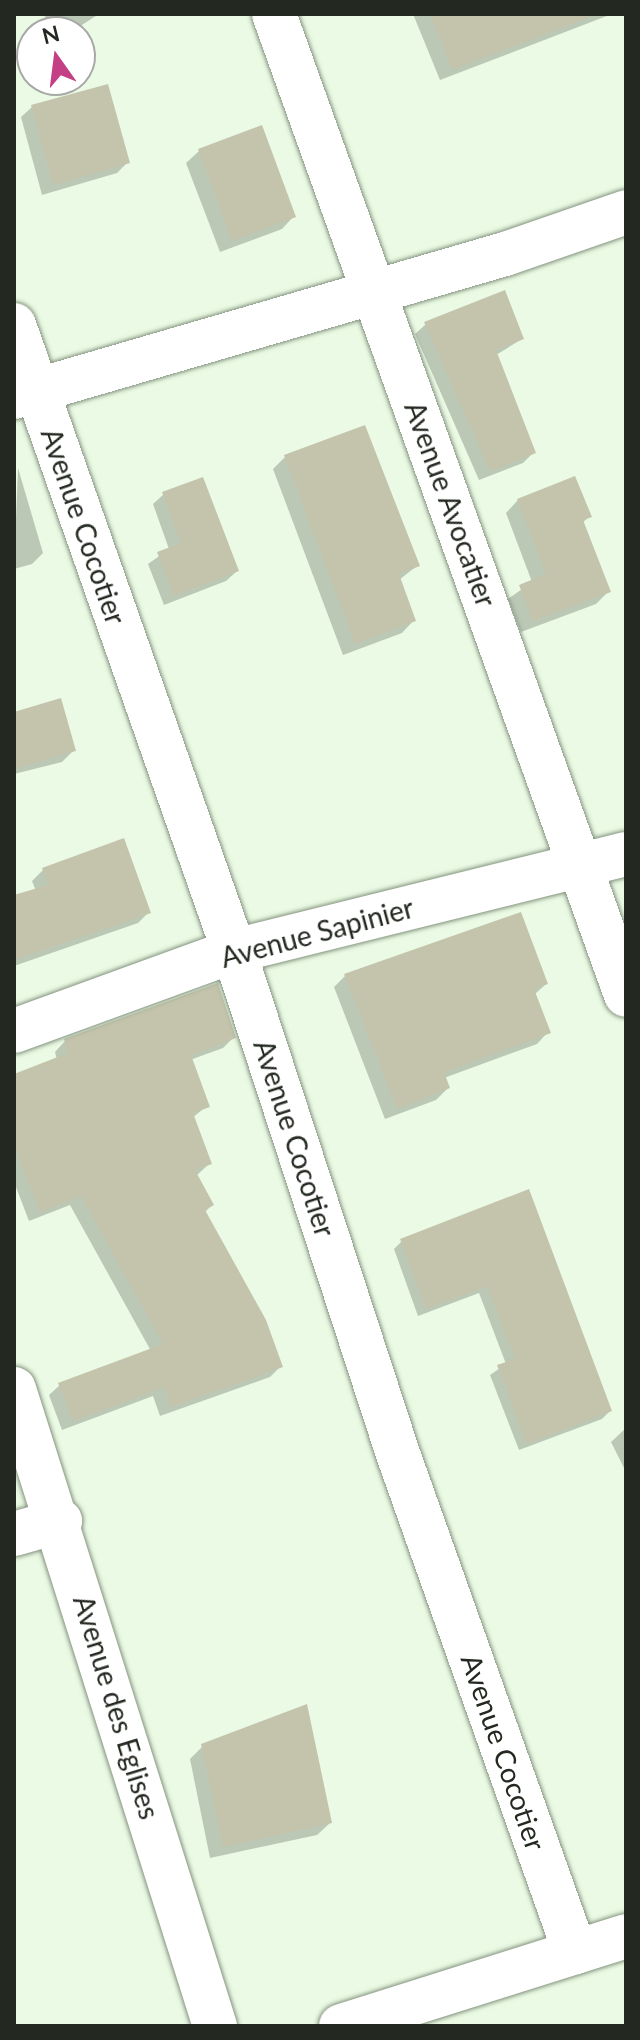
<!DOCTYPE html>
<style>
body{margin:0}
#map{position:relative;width:640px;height:2040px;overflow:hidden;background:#eafae4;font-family:Lato,sans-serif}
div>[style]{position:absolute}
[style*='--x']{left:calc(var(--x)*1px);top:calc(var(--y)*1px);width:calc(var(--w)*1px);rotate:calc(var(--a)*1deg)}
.shadow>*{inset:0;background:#0003}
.building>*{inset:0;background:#c4c4ac}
.roads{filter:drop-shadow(0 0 2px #84937f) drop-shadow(0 0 2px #84937f)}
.minor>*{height:44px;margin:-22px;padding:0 22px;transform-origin:22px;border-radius:22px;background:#fff}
.secondary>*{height:44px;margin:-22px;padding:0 22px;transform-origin:22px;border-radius:22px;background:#fff}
span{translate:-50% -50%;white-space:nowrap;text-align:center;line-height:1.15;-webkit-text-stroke:8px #fff;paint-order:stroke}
.street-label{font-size:28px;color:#232921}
.frame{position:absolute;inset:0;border:16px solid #232921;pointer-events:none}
.north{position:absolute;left:16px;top:16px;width:80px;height:80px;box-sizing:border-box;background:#fff;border:2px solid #a7a9a6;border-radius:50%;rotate:346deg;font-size:22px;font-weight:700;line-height:32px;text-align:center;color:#232921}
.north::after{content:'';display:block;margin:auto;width:28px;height:36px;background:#c43f83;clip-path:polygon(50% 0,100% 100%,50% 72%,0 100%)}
</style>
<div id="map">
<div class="shadow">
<div style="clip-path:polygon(44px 14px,99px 14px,71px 32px,51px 32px)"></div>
<div style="clip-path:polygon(413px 14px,612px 14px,440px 80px)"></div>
<div style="clip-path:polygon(32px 107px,127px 163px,117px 173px,42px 195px,21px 117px)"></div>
<div style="clip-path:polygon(199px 151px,294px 216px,282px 229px,220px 252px,186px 163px)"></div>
<div style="clip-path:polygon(426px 324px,522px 339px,496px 355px,533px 453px,523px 463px,479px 480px,415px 334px)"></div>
<div style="clip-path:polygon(285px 457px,418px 565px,399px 580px,414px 620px,402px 633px,343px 655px,273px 469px)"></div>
<div style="clip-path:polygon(18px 468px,43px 553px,32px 564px,14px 569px)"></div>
<div style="clip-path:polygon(164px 494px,237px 571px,226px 581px,164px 605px,148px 564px,169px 549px,153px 504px)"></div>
<div style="clip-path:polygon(518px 500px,589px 517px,582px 523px,609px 591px,596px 604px,521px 632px,508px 599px,532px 582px,506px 513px)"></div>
<div style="clip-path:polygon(14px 714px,74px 750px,62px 762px,14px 774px)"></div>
<div style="clip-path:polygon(43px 870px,149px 912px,138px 923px,14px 966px,14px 897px,36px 891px,32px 881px)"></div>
<div style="clip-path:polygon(345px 976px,546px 984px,534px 995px,548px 1032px,537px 1044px,444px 1078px,448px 1088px,436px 1100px,385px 1119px,334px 987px)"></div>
<div style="clip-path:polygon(234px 1037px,223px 1048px,190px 1060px,207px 1106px,192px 1118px,209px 1164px,196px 1176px,212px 1205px,204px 1213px,281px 1366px,270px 1377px,160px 1416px,153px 1396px,62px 1430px,49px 1395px,60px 1385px,151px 1351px,70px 1205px,29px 1221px,14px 1182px,14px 1076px,57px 1060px,55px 1052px,65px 1041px)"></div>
<div style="clip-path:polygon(528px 1192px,610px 1411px,602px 1419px,519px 1450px,490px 1375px,506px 1364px,479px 1293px,418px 1316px,394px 1249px,402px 1241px)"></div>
<div style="clip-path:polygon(626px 1428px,626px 1472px,611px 1442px)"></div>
<div style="clip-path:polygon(203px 1746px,330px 1823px,317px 1835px,210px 1858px,190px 1759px)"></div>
</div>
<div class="building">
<div style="clip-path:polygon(430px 14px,589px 14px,590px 17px,452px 70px)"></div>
<div style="clip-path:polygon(108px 84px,130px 163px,53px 185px,31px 105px)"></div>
<div style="clip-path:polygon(262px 125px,296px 217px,232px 241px,198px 149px)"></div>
<div style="clip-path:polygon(505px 290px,524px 339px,496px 350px,536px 453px,490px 471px,424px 322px)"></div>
<div style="clip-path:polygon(365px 425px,420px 566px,399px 574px,416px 621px,355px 644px,284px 455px)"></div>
<div style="clip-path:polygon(575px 476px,592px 517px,583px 520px,611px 592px,533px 621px,519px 585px,546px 574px,517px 499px)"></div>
<div style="clip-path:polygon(203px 477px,239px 571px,174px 596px,157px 552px,181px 543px,162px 492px)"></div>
<div style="clip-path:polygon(61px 698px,76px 751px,14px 769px,14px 712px)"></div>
<div style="clip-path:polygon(124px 838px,151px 913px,14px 960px,14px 895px,48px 885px,42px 868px)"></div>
<div style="clip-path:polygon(521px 912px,548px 984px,534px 989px,551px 1033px,444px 1072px,450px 1088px,397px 1109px,344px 974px)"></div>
<div style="clip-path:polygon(218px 983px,236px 1038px,191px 1055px,210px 1107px,193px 1113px,212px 1164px,195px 1170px,214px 1205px,205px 1210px,266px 1320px,283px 1367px,171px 1407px,164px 1387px,73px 1421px,58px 1383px,163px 1344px,81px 1196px,40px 1212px,14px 1146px,14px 1074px,68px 1053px,64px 1039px)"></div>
<div style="clip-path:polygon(529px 1189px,612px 1411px,527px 1444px,497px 1365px,515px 1359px,487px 1286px,426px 1309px,400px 1239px)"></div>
<div style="clip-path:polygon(307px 1704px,332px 1823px,223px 1847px,201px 1744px)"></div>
</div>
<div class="roads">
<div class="minor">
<div style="--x:274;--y:14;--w:1042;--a:70.26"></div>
<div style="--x:14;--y:325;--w:664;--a:70.64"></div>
<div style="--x:234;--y:951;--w:526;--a:71.94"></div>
<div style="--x:397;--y:1451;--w:532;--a:70.44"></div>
<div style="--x:14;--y:397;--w:511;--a:-16.24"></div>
<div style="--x:505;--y:254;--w:128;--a:-19.1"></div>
<div style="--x:14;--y:1031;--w:234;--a:-20"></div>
<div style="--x:234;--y:951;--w:404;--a:-13.9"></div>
<div style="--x:14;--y:1389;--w:668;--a:72.49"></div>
<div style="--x:14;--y:1534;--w:48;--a:-15.8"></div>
</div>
<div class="secondary">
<div style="--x:341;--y:2026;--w:299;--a:-17.5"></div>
</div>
</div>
<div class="street-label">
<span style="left:451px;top:504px;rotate:70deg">Avenue Avocatier</span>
<span style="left:84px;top:526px;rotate:71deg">Avenue Cocotier</span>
<span style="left:317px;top:932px;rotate:-15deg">Avenue Sapinier</span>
<span style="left:295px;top:1138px;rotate:72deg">Avenue Cocotier</span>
<span style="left:117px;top:1707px;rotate:73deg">Avenue des Eglises</span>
<span style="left:504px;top:1752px;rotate:71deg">Avenue Cocotier</span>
</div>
<div class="frame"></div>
<div class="north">N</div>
</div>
